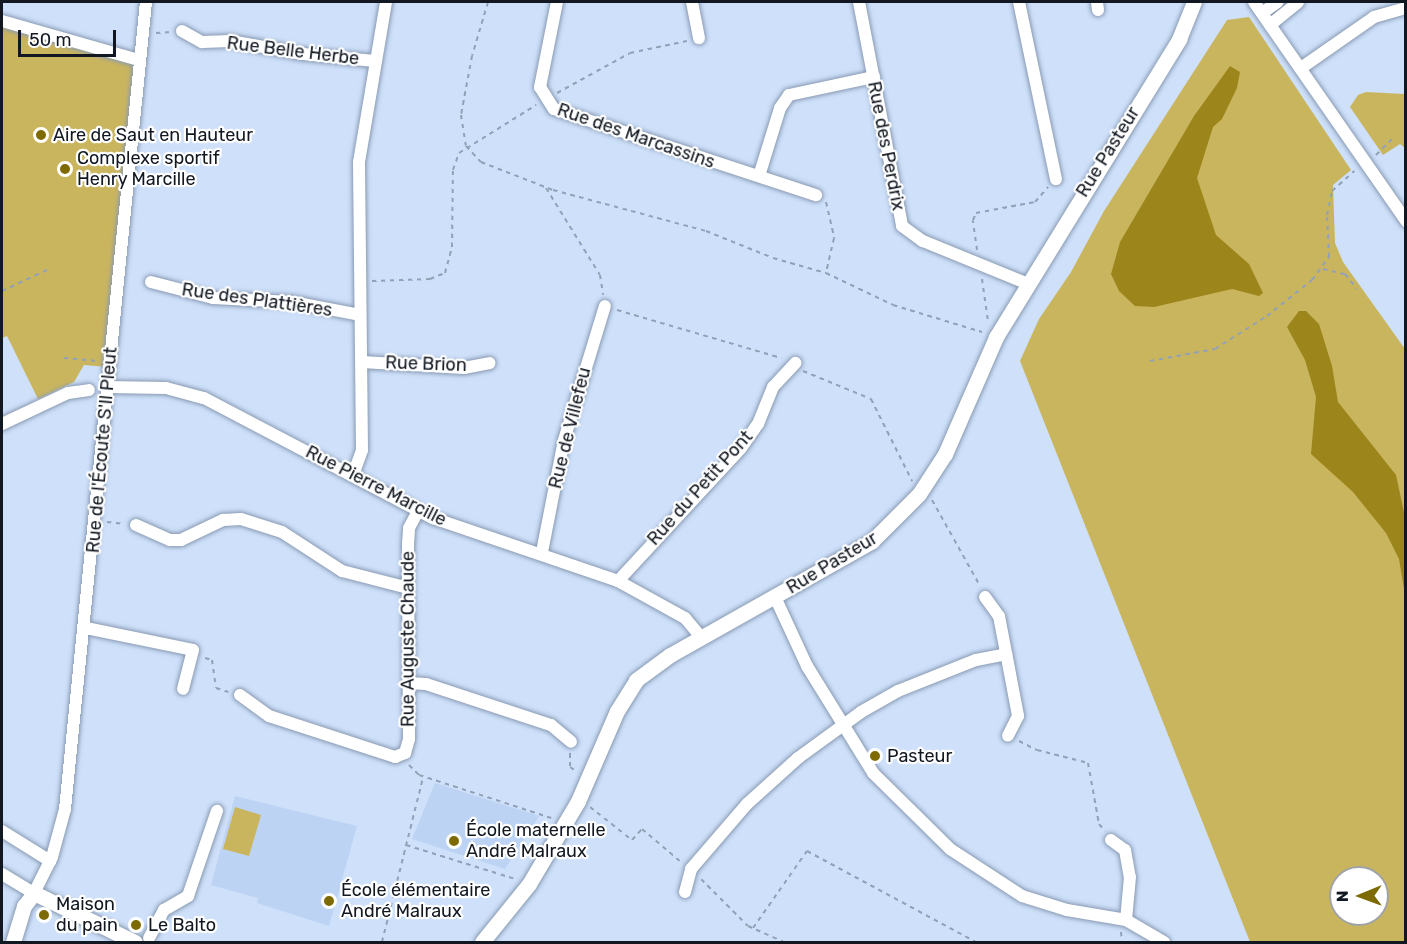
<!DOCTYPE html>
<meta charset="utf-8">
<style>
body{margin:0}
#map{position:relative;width:1407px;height:944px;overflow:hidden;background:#cee0fa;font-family:Rubik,sans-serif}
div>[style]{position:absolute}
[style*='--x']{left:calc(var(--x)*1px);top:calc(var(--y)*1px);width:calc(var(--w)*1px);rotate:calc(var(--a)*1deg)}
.built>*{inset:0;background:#bdd3f3}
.green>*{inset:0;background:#cab55f}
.water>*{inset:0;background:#9c851a}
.path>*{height:2px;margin-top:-1px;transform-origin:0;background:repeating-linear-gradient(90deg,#92a1b5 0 4.5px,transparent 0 9px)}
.roads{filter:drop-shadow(0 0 2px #899ab2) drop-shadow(0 0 2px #899ab2)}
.minor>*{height:12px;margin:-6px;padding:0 6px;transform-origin:6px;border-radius:6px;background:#fff}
.tertiary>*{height:15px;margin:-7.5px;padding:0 7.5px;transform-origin:7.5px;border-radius:7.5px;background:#fff}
.dots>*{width:16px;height:16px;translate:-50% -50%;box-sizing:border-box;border:3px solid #fff;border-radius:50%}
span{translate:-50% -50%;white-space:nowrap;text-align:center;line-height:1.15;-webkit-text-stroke:4.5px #fff;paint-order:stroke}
.street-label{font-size:18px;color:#121821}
.poi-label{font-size:18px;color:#121821}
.left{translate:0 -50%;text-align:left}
.frame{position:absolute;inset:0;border:3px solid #121821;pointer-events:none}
.north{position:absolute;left:1329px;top:866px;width:60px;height:60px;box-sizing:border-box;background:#fff;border:2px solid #a0a3a6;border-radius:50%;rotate:269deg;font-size:16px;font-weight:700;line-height:24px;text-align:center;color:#121821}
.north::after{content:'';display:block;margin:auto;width:21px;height:27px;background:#7e6a03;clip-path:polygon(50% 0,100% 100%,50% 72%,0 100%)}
.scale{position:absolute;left:18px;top:30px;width:98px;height:27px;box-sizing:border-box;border:3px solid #121821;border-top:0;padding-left:8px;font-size:18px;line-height:21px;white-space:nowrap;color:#121821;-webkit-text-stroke:4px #fff;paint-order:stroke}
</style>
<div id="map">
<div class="built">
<div style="clip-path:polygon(435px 783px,539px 816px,505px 869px,412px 839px)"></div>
<div style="clip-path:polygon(235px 796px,357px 826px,329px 926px,257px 903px,258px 898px,211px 885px)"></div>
</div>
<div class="green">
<div style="clip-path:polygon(evenodd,1249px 17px,1351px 170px,1333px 185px,1335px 243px,1343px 262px,1405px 349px,1405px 942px,1250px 942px,1020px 361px,1039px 319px,1071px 272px,1104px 211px,1227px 20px,1249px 17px,1341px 878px,1377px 878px,1377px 914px,1341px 914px,1341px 878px)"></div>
<div style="clip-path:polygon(2px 20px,139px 60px,109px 367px,84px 365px,74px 382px,38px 399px,7px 336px,2px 338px)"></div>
<div style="clip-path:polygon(1366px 92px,1405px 94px,1405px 148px,1400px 144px,1383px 155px,1350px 107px,1358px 95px)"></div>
<div style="clip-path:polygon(235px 807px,261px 815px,249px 856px,223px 849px)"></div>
</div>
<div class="water">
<div style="clip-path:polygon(1230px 66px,1240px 72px,1237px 88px,1222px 119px,1213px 127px,1197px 178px,1216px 235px,1249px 264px,1263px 293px,1259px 296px,1232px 289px,1154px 307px,1135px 306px,1119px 291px,1111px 274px,1120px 242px,1194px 116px)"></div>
<div style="clip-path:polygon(1299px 311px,1306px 311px,1319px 324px,1332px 366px,1338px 402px,1396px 475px,1405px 517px,1405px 595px,1399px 559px,1386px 533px,1353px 492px,1311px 454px,1316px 397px,1305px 360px,1287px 327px)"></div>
</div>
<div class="path">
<div style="--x:488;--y:2;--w:56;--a:106.5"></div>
<div style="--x:472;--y:56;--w:60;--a:100.6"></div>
<div style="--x:461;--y:115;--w:31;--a:81"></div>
<div style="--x:466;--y:146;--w:22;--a:47"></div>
<div style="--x:481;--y:162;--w:77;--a:21.3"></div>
<div style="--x:553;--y:190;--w:158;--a:15"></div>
<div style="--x:706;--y:231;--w:72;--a:21.9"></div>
<div style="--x:773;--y:258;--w:55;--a:15.8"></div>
<div style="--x:826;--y:273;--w:74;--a:25.5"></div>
<div style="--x:893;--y:305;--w:93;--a:16.9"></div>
<div style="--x:156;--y:33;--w:15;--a:-4"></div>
<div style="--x:557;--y:93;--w:83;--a:-28.7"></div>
<div style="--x:630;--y:53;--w:58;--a:-11.9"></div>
<div style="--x:1376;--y:155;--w:24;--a:-45"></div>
<div style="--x:546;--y:188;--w:102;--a:58.2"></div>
<div style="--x:600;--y:275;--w:20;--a:81"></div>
<div style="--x:826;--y:202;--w:37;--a:77"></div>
<div style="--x:834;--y:238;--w:36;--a:103"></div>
<div style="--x:977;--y:250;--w:30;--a:-98"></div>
<div style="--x:973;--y:220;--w:8;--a:-67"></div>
<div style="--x:976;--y:213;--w:60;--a:-10.6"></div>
<div style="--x:1035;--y:202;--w:20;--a:-49"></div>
<div style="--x:1323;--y:269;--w:23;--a:13"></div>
<div style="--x:1345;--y:274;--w:19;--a:51"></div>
<div style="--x:982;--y:279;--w:42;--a:81.9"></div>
<div style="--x:372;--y:281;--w:58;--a:-2"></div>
<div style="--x:430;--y:279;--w:16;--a:-22"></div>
<div style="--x:445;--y:273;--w:27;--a:-75"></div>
<div style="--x:452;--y:247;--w:77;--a:-89.3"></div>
<div style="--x:453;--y:170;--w:18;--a:-71"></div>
<div style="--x:459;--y:153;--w:91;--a:-31.9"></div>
<div style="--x:2;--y:291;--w:54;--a:-25.1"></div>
<div style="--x:617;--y:310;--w:171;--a:16.3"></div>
<div style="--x:64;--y:358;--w:34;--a:5"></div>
<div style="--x:1150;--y:361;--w:66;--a:-10.5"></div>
<div style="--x:1215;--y:349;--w:62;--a:-32.4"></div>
<div style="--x:1267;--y:316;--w:58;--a:-38.7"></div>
<div style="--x:1312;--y:280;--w:29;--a:-54"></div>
<div style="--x:1329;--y:257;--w:42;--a:-92.7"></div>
<div style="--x:1327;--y:215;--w:25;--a:-78"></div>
<div style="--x:1332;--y:191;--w:30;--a:-42"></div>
<div style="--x:803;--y:371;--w:74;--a:22.4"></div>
<div style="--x:871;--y:399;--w:92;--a:63.4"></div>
<div style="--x:932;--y:500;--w:98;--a:60.8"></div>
<div style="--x:107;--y:522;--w:18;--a:6"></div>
<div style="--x:205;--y:658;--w:7;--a:16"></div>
<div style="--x:212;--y:660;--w:28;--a:82"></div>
<div style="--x:216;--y:688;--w:13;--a:18"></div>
<div style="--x:1019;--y:741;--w:20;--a:27"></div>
<div style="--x:1037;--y:750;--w:53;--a:14.3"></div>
<div style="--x:1088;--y:763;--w:62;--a:79.8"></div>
<div style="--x:1099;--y:824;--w:9;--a:49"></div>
<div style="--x:570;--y:753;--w:14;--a:90"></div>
<div style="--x:570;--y:767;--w:7;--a:34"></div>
<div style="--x:409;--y:765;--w:14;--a:45"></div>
<div style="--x:419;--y:775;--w:139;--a:18"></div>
<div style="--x:590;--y:807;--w:53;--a:38.2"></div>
<div style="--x:632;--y:840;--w:15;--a:-48"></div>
<div style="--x:642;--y:829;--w:51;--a:40.2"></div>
<div style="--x:406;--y:845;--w:114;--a:17.3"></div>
<div style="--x:701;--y:879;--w:66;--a:45"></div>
<div style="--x:748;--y:926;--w:39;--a:24"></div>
<div style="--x:753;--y:928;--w:94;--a:-55"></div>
<div style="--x:807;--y:851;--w:192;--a:28.3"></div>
<div style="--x:1121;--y:932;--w:10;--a:84"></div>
<div style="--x:382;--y:942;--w:170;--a:-76"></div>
</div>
<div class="roads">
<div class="minor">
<div style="--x:557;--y:2;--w:87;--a:101.3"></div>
<div style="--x:540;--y:87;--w:26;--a:58"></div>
<div style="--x:554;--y:109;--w:276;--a:18.2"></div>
<div style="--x:692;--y:2;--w:37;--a:79"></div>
<div style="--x:859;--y:2;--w:228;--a:79.1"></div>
<div style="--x:902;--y:226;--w:26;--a:36"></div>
<div style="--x:923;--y:241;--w:111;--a:22.2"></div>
<div style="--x:1019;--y:2;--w:181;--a:78.2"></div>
<div style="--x:1097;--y:2;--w:8;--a:83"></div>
<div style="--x:1254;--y:2;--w:267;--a:55.2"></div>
<div style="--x:1262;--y:13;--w:19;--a:-35"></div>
<div style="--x:2;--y:21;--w:142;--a:15.9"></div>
<div style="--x:1270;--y:25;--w:36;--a:-39"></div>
<div style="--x:182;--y:31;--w:23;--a:29"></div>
<div style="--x:202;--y:42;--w:28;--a:-2"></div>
<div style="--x:230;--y:41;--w:74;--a:10.1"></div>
<div style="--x:303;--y:54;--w:72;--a:5.6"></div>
<div style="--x:1301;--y:68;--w:89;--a:-34.9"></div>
<div style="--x:1374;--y:17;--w:33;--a:-16"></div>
<div style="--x:759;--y:176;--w:71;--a:-72.8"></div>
<div style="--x:780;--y:108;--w:16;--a:-55"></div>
<div style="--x:789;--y:95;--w:87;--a:-12"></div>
<div style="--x:151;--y:282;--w:64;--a:14.5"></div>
<div style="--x:213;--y:298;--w:79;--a:2.9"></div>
<div style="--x:292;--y:302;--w:69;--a:10.8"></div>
<div style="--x:362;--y:362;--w:102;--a:3.4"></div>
<div style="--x:464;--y:368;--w:26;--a:-11"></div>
<div style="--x:107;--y:387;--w:59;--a:1"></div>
<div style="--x:166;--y:388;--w:39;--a:15"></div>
<div style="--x:204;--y:398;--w:259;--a:27.7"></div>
<div style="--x:433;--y:518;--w:195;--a:18.8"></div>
<div style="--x:618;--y:581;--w:77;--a:28.9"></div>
<div style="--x:685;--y:618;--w:25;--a:50"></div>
<div style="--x:2;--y:424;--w:73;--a:-25.2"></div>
<div style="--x:68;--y:393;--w:21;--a:-8"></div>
<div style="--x:353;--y:475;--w:27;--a:-70"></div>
<div style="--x:362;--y:450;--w:288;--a:-90.6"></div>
<div style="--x:359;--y:162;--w:162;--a:-80.4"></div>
<div style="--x:136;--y:525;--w:37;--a:24"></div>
<div style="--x:170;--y:540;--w:11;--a:0"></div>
<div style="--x:181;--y:540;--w:47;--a:-25.5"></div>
<div style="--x:223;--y:520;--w:18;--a:-3"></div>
<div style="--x:241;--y:519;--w:43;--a:17.6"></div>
<div style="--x:282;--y:532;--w:72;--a:33"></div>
<div style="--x:342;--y:571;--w:68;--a:14.4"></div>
<div style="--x:542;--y:552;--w:114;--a:-78.9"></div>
<div style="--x:564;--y:440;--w:140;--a:-73"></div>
<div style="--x:618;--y:581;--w:181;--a:-47.2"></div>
<div style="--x:741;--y:448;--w:29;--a:-55"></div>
<div style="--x:758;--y:424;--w:40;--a:-68"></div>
<div style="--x:773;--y:387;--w:33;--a:-47"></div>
<div style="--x:775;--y:597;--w:76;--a:65.1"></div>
<div style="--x:807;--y:666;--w:126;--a:58.3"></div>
<div style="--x:873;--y:773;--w:108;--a:44.6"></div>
<div style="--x:950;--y:849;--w:86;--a:33.1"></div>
<div style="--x:1022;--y:896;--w:47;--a:17.3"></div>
<div style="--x:1067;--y:910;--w:60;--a:9.6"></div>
<div style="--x:1126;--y:920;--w:44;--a:30.1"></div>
<div style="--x:985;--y:597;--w:24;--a:54"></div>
<div style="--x:999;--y:616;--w:102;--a:79.2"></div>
<div style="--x:1018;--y:716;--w:22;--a:117"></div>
<div style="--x:86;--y:628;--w:109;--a:11.6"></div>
<div style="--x:193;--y:650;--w:40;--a:104.4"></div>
<div style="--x:408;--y:683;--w:18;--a:3"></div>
<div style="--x:426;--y:684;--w:132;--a:18.2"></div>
<div style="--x:551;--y:725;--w:26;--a:40"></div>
<div style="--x:240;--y:695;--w:36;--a:36"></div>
<div style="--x:269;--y:716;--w:133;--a:18"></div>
<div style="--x:395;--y:757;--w:11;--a:-22"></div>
<div style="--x:405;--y:753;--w:15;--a:-74"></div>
<div style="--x:409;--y:739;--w:195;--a:-90.3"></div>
<div style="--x:408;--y:544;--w:16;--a:-86"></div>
<div style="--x:409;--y:528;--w:19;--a:-62"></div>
<div style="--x:2;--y:831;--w:57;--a:32"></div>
<div style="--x:1111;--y:840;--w:17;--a:36"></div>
<div style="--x:1125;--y:850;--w:27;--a:80"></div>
<div style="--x:1130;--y:877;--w:43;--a:95.3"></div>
<div style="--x:2;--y:874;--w:37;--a:31"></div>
<div style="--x:34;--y:893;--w:40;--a:-63.4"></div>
<div style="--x:52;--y:857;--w:50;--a:-74.8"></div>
<div style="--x:65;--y:809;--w:811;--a:-84.27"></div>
<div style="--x:685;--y:892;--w:24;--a:-75"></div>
<div style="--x:691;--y:869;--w:86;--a:-49.3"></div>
<div style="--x:747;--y:804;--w:69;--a:-42"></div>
<div style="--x:798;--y:758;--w:78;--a:-36.1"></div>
<div style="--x:861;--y:712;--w:43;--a:-29.6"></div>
<div style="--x:898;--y:691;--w:84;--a:-21.7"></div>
<div style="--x:976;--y:660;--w:31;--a:-11"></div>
<div style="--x:149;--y:938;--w:32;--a:-62"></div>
<div style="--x:164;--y:910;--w:28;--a:-30"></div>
<div style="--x:188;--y:896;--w:90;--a:-71.2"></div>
</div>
<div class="tertiary">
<div style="--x:13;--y:942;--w:38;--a:-73"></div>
<div style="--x:24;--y:906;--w:16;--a:-52"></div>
<div style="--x:34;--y:893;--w:112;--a:25.9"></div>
<div style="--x:482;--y:942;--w:75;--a:-51"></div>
<div style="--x:529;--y:884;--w:96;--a:-59.4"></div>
<div style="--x:578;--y:801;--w:98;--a:-66.6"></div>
<div style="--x:617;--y:711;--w:36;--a:-58"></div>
<div style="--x:636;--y:680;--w:42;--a:-36.3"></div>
<div style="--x:670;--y:655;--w:232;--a:-29.4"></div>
<div style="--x:872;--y:541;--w:66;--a:-45"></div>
<div style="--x:919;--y:494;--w:48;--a:-57"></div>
<div style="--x:945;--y:454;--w:128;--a:-66.4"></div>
<div style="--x:996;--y:337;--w:350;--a:-58.4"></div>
<div style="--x:1179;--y:39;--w:40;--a:-68"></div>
</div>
</div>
<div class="dots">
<div style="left:41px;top:135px;background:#7e6a03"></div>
<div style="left:65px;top:169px;background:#7e6a03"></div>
<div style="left:875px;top:756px;background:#7e6a03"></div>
<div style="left:454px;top:841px;background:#7e6a03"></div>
<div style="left:329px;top:901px;background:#7e6a03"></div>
<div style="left:44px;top:915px;background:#7e6a03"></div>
<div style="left:136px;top:925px;background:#7e6a03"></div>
</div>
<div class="street-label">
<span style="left:293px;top:51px;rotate:7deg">Rue Belle Herbe</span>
<span style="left:636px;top:136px;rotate:19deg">Rue des Marcassins</span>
<span style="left:886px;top:146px;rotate:79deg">Rue des Perdrix</span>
<span style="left:1108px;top:152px;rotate:-58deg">Rue Pasteur</span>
<span style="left:257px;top:300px;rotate:8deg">Rue des Plattières</span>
<span style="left:426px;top:364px;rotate:2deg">Rue Brion</span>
<span style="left:570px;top:428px;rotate:-76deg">Rue de Villefeu</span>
<span style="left:102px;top:450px;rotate:-85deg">Rue de l'Écoute S'Il Pleut</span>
<span style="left:376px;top:486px;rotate:27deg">Rue Pierre Marcille</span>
<span style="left:700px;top:488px;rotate:-48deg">Rue du Petit Pont</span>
<span style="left:832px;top:563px;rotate:-31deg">Rue Pasteur</span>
<span style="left:408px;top:639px;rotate:-90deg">Rue Auguste Chaude</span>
</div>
<div class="poi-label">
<span class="left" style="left:53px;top:135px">Aire de Saut en Hauteur</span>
<span class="left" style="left:77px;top:169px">Complexe sportif<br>Henry Marcille</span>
<span class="left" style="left:887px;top:756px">Pasteur</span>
<span class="left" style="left:466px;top:841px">École maternelle<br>André Malraux</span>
<span class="left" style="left:341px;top:901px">École élémentaire<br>André Malraux</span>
<span class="left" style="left:56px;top:915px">Maison<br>du pain</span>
<span class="left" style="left:148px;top:925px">Le Balto</span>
</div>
<div class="frame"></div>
<div class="north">N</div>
<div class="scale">50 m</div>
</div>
